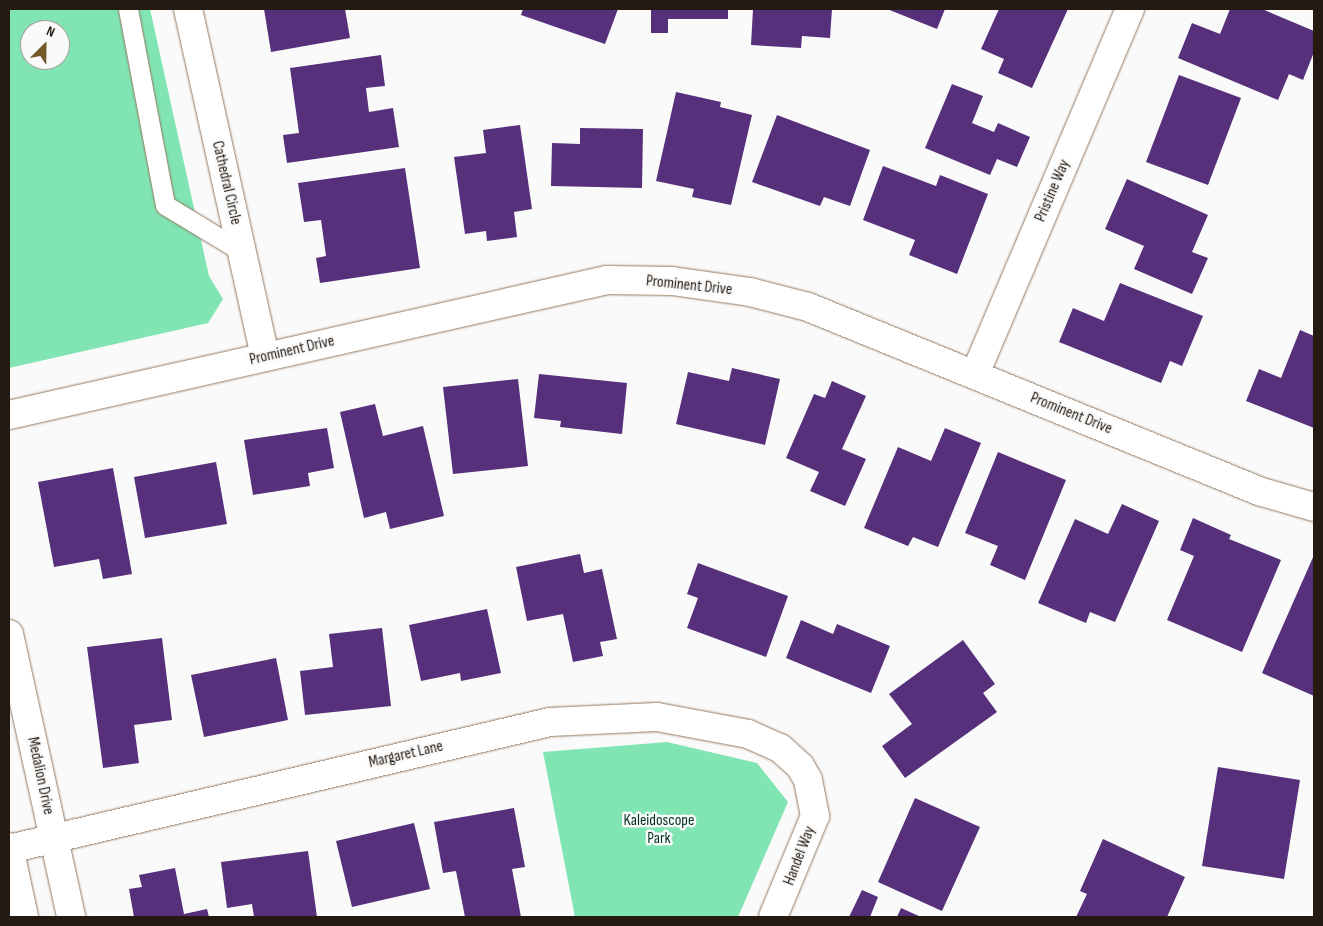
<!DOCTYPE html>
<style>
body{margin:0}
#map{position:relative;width:1323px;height:926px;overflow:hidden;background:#fafafa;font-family:"Sofia Sans Condensed",sans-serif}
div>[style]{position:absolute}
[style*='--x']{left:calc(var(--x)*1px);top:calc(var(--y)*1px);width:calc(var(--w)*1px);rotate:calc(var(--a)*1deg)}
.green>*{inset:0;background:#81e5b3}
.building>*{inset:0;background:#57307b}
.roads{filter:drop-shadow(0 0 1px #947860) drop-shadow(0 0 1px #947860)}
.lane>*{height:19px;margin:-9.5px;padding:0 9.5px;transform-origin:9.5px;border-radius:9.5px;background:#fff}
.street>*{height:28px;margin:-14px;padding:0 14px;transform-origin:14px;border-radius:14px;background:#fff}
span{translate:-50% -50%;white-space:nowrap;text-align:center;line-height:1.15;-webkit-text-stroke:5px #fafafa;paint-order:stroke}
.street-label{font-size:16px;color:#251a11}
.park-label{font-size:16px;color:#00321f}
.frame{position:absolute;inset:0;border:10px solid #251a11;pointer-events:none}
.north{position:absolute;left:20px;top:20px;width:50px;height:50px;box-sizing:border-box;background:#fafafa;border:1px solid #a5a09d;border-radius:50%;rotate:23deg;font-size:14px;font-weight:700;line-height:20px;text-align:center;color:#251a11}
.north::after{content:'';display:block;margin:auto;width:18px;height:22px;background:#71592a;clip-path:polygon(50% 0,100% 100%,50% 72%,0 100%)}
</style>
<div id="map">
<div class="green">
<div style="clip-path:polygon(evenodd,9px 9px,150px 9px,209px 276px,223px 299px,208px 323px,9px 368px,9px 9px,30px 30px,60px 30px,60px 60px,30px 60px,30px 30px)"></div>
<div style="clip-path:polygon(667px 742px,757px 763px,788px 802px,738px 917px,575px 917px,543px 752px)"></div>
</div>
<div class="building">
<div style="clip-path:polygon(264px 9px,345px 9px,350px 38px,271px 52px)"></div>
<div style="clip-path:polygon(523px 9px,618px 9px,605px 44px,521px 15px)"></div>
<div style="clip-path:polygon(651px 9px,728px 9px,728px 19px,668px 19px,668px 33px,651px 33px)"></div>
<div style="clip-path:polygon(753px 9px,832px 9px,830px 38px,802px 36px,801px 48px,751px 45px)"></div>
<div style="clip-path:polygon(887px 9px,945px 9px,937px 29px)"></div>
<div style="clip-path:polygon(999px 9px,1068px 9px,1032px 88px,998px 73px,1004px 59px,981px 49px)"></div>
<div style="clip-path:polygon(1230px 9px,1262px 9px,1314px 31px,1314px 52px,1303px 80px,1289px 74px,1278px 100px,1178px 58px,1192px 23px,1220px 34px)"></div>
<div style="clip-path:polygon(381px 55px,385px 86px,366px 88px,369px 112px,393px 108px,399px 147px,287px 163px,283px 135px,299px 133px,290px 68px)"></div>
<div style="clip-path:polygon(1179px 75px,1241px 98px,1208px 185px,1146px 162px)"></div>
<div style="clip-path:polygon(952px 84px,983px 96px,972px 123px,994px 132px,998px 123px,1030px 137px,1017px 167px,997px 159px,990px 175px,925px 148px)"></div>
<div style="clip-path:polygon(676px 92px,721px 102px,720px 107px,752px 115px,731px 205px,692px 197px,694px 189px,656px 181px)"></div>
<div style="clip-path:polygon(777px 115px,870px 150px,850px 206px,824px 197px,820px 206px,752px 182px)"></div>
<div style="clip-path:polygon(520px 125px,532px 209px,514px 212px,517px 237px,487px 241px,486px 231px,465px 234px,454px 157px,486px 153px,483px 130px)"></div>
<div style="clip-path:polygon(580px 128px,643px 129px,642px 188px,551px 186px,552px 143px,580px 144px)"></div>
<div style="clip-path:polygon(883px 166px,936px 186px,940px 175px,988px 194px,957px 274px,909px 255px,915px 240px,863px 220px)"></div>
<div style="clip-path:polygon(405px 168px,420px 268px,320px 283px,316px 258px,326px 256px,321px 220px,304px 222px,298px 183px)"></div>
<div style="clip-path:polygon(1127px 179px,1208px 215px,1192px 252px,1208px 258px,1192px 294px,1134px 269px,1144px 246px,1105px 229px)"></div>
<div style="clip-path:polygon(1120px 283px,1203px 316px,1182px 366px,1170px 361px,1161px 383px,1059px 342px,1073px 308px,1104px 321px)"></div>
<div style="clip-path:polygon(1300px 330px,1314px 336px,1314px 428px,1246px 401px,1259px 369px,1281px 378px)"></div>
<div style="clip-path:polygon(732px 368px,780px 379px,765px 445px,676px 424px,688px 372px,729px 381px)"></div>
<div style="clip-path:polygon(539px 374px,627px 383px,622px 434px,560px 427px,561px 421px,534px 418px)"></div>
<div style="clip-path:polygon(518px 379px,528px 466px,453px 474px,443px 387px)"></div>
<div style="clip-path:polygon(832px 381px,866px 396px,842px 449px,866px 459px,845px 506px,810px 491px,819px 472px,786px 458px,814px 394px,825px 398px)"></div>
<div style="clip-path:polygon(375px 404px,383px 436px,423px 426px,444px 516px,390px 529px,386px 512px,364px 518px,340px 412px)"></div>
<div style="clip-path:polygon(327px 428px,334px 468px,308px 473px,310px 486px,253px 495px,244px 440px)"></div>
<div style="clip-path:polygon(945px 428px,981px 443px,938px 547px,913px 537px,908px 546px,864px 528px,898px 447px,931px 461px)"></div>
<div style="clip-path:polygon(998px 452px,1066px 480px,1025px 580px,990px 565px,998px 546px,965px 533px)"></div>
<div style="clip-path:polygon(216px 462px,227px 524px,145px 538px,134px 477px)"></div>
<div style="clip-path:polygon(113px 468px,132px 574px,103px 579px,99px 559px,54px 567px,38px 482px)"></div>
<div style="clip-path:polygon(1122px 504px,1159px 521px,1115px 622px,1090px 612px,1086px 623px,1038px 603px,1075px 519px,1108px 534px)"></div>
<div style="clip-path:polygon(1193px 518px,1231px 535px,1229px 539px,1281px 560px,1242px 652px,1167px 620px,1194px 556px,1180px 550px)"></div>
<div style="clip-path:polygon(580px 554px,584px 573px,602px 569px,617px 639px,600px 642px,603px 656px,573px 662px,563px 614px,527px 621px,516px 567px)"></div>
<div style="clip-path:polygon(1314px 555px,1314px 696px,1262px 673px)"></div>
<div style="clip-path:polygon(698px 563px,788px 596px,766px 657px,687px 628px,698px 598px,687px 594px)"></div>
<div style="clip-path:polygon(487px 609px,501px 673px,461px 681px,460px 673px,421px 681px,409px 625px)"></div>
<div style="clip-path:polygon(801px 620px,833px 634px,837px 624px,890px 646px,871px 693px,786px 658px)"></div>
<div style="clip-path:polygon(382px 628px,391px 706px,305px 715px,300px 671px,333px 667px,329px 634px)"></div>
<div style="clip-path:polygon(162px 638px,172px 720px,134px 725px,139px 763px,103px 768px,87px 647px)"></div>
<div style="clip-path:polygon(963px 640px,995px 684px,983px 693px,997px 712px,905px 778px,882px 746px,912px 724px,889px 694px)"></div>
<div style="clip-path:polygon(276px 658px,288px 720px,204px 737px,191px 675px)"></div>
<div style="clip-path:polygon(1218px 767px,1300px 780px,1284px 879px,1202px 866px)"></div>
<div style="clip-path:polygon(915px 798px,980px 827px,942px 911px,878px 882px)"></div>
<div style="clip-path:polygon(514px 808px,525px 867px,512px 869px,521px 917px,465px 917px,456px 871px,443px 873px,434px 822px)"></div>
<div style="clip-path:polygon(414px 823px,430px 889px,352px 907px,336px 841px)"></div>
<div style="clip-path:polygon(1103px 839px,1185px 877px,1167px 917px,1076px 917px,1087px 894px,1080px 891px)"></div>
<div style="clip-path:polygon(308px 851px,317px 917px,254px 917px,252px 904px,227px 908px,221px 862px)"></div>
<div style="clip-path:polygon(175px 868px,184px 914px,207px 909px,209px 917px,134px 917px,129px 889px,142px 887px,139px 875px)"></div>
<div style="clip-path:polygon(862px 890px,878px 897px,870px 917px,849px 917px)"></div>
<div style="clip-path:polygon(901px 908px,921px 917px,897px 917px)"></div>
</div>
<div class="roads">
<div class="lane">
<div style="--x:128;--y:9;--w:199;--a:79.3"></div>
<div style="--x:165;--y:205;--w:89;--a:31.2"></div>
</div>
<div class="street">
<div style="--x:188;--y:9;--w:356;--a:77.5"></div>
<div style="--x:975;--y:374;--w:397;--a:-67"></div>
<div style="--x:9;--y:415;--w:613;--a:-12.72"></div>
<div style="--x:607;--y:280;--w:65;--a:0.9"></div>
<div style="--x:672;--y:281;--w:79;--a:8"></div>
<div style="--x:750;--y:292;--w:60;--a:14.5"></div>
<div style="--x:808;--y:307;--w:490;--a:22.2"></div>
<div style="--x:1262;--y:492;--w:54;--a:16.1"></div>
<div style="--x:9;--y:634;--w:290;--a:77.6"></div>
<div style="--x:9;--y:847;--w:72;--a:77.9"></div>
<div style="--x:9;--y:849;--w:556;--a:-13.21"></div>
<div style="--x:550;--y:722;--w:107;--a:-2.7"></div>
<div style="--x:657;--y:717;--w:93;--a:10.6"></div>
<div style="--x:748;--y:734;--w:35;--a:24"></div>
<div style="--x:780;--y:748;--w:27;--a:42"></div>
<div style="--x:800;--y:766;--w:16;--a:60"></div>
<div style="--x:808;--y:780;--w:37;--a:79"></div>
<div style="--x:815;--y:816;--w:109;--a:112.6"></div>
</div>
</div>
<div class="street-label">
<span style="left:226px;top:183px;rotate:77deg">Cathedral Circle</span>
<span style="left:1053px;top:191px;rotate:-67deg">Pristine Way</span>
<span style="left:689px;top:286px;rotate:6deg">Prominent Drive</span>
<span style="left:292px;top:351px;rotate:-13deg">Prominent Drive</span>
<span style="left:1071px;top:414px;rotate:22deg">Prominent Drive</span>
<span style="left:406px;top:755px;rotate:-13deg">Margaret Lane</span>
<span style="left:40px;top:776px;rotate:78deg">Medalion Drive</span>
<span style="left:800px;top:856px;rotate:-69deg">Handel Way</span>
</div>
<div class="park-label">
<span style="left:659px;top:830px">Kaleidoscope<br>Park</span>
</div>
<div class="frame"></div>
<div class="north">N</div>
</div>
